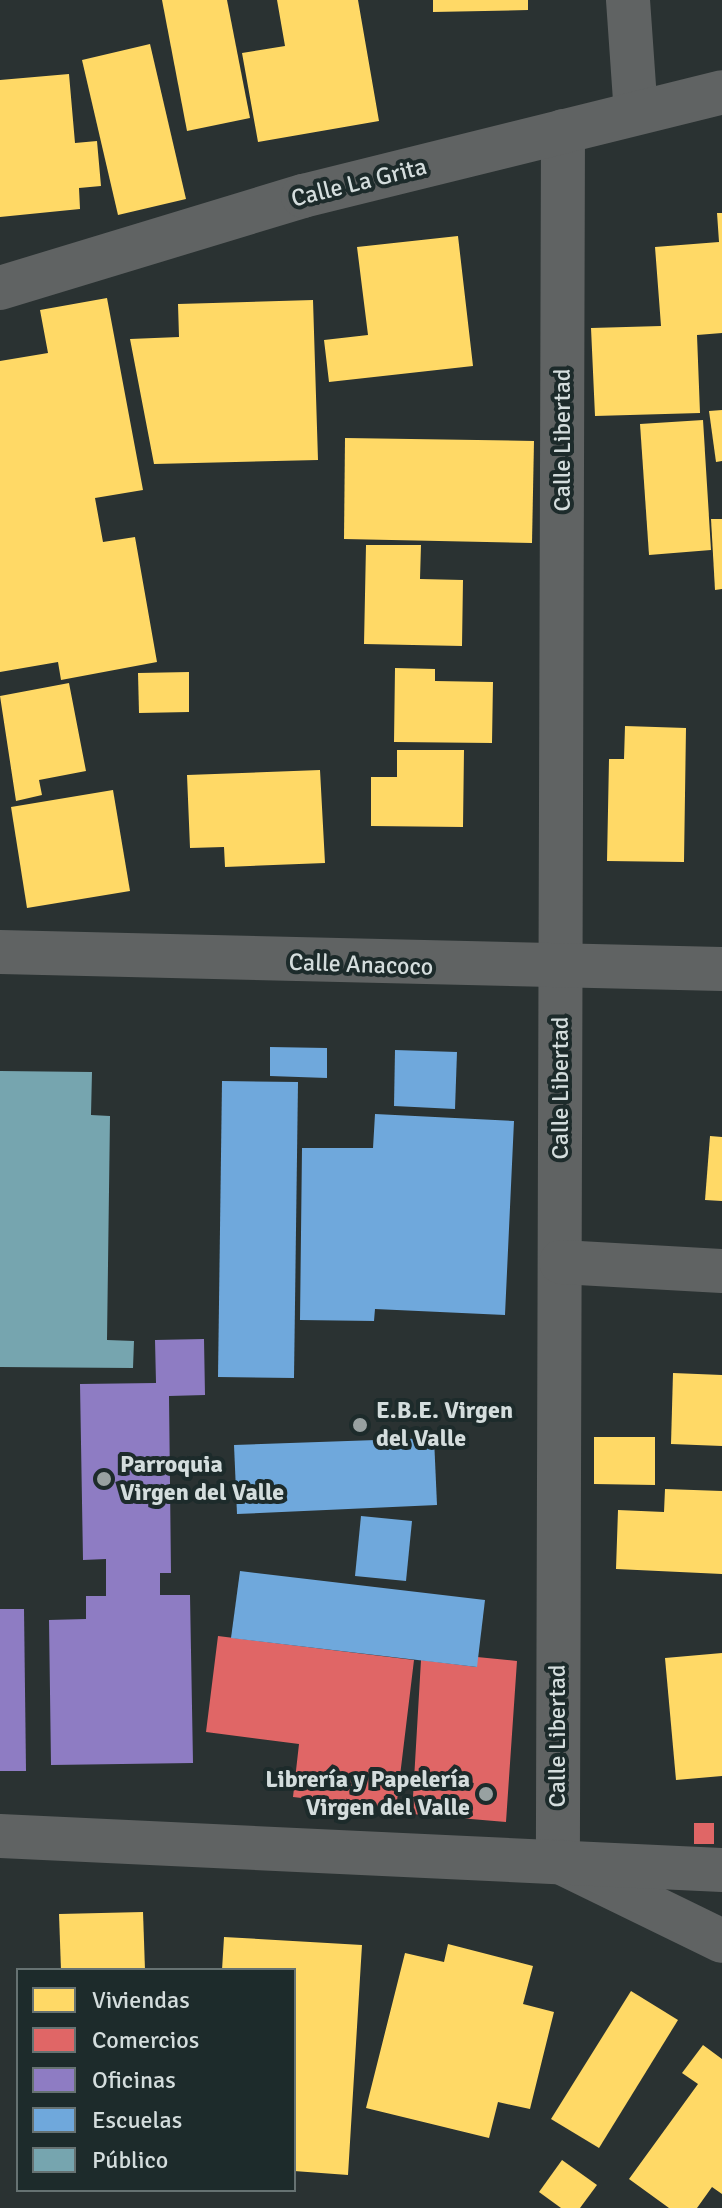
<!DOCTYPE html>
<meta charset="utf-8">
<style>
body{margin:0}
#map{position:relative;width:722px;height:2208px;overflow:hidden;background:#2a3232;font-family:Signika,sans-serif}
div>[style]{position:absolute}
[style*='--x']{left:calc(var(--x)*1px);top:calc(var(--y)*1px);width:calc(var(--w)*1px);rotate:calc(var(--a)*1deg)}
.homes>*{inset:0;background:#ffd966}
.shops>*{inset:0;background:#e06666}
.offices>*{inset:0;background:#8e7cc3}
.schools>*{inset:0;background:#6fa8dc}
.public>*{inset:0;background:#76a5af}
.street>*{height:44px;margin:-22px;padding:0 22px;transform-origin:22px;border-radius:22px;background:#606363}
.dots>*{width:22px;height:22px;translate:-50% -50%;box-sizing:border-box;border:4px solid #1d2b2b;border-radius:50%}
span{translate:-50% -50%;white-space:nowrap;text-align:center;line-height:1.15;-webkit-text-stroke:8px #1d2b2b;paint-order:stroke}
.street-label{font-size:24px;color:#d4dddd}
.poi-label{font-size:24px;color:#d4dddd;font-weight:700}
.left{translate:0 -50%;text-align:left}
.right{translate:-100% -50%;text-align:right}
.legend{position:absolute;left:16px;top:1968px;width:280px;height:224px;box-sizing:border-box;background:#1d2b2b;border:2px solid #667272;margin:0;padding:10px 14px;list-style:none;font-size:24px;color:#d4dddd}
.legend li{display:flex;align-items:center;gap:16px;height:40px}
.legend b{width:40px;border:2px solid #667272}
</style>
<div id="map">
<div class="homes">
<div style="clip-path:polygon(162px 0,227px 0,250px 118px,187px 131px)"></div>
<div style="clip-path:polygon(277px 0,358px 0,379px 121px,258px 142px,242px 53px,285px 46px)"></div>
<div style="clip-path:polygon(433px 0,528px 0,528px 10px,433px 12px)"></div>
<div style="clip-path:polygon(150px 44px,186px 199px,118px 215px,82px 60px)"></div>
<div style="clip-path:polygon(69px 74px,75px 143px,97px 141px,101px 186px,79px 188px,80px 209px,0 217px,0 80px)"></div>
<div style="clip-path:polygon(717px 213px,722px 213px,722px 333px,697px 335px,700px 413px,595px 416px,591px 328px,661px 326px,655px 247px,719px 242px)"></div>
<div style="clip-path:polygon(458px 236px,473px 366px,329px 382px,324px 340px,368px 335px,357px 247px)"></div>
<div style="clip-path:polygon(107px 298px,143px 490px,95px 498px,103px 542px,135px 537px,157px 662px,61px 680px,58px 662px,0 672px,0 361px,48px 353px,40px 310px)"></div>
<div style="clip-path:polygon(313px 300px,318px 460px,154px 464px,130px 339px,179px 337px,178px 304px)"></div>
<div style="clip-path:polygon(722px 410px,722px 461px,716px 462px,709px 411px)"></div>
<div style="clip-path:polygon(703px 420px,711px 550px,649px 555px,640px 424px)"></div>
<div style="clip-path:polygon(345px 438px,534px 441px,532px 543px,344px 539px)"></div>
<div style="clip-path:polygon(711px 519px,722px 519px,722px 589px,715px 590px)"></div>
<div style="clip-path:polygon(366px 545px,421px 545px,420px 579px,463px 580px,462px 646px,364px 644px)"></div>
<div style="clip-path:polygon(395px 668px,435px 669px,435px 681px,493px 682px,492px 743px,394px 742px)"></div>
<div style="clip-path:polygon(189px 672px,189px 712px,139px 713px,138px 673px)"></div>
<div style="clip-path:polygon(69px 683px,86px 771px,39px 780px,42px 795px,16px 801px,0 696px)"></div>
<div style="clip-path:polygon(625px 726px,686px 728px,684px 862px,607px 861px,609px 759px,624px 759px)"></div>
<div style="clip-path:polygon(397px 750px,464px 750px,463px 827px,371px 826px,371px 777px,397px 777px)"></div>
<div style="clip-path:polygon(320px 770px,325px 863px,225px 867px,224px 847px,190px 848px,187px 775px)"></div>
<div style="clip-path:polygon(113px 790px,130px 891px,27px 908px,11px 807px)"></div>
<div style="clip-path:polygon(710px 1136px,722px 1137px,722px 1201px,705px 1200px)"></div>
<div style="clip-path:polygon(673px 1373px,722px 1375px,722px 1446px,671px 1444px)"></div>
<div style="clip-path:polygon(594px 1437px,655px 1437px,655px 1485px,594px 1484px)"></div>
<div style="clip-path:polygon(665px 1489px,722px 1491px,722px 1574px,616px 1569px,618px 1510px,664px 1512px)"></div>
<div style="clip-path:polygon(722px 1653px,722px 1776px,676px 1780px,665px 1658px)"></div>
<div style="clip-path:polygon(143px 1912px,145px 1970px,61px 1970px,59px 1914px)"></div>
<div style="clip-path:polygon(224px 1937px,362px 1945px,348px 2175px,294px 2171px,294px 1970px,222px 1970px)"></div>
<div style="clip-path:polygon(448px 1944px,533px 1966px,523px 2004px,554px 2012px,530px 2109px,498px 2102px,489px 2138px,366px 2108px,405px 1953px,444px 1962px)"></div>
<div style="clip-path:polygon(631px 1991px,678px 2020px,599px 2148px,551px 2119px)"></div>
<div style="clip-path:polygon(703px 2045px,722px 2059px,722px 2194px,712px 2187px,697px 2208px,669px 2208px,629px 2179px,698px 2084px,682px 2073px)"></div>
<div style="clip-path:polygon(562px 2160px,597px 2185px,580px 2208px,561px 2208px,539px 2192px)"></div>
</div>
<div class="shops">
<div style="clip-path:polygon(218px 1636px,414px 1660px,396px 1809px,293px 1797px,299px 1744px,206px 1732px)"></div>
<div style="clip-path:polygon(477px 1657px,517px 1661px,506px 1822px,412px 1814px,421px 1660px,477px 1667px)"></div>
<div style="clip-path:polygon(694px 1823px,714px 1823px,714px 1844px,694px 1844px)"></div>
</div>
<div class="offices">
<div style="clip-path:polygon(204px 1339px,205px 1395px,169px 1396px,171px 1573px,160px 1573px,160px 1595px,190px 1595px,193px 1763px,51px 1765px,49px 1620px,86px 1619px,86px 1596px,106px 1596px,106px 1559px,83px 1560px,80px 1384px,156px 1383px,155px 1340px)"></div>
<div style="clip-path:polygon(0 1609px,24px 1609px,26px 1771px,0 1771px)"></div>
</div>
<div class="schools">
<div style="clip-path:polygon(270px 1047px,327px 1048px,327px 1078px,270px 1076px)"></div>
<div style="clip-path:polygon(395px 1050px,457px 1052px,455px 1109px,394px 1106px)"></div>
<div style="clip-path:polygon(222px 1081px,298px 1082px,294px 1378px,218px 1377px)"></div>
<div style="clip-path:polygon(375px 1114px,514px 1121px,505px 1315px,375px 1309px,374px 1321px,300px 1320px,302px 1148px,373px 1148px)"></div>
<div style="clip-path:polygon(434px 1438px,437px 1505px,237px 1514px,234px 1445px)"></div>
<div style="clip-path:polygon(361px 1516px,412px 1521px,406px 1581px,355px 1576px)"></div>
<div style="clip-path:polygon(240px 1571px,485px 1600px,477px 1667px,231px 1638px)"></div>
</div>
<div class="public">
<div style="clip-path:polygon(0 1071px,92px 1072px,91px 1115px,110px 1116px,107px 1340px,134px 1341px,133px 1368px,0 1367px)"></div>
</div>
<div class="street">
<div style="--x:628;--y:0;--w:113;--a:86"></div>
<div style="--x:563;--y:131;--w:1730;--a:90.17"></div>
<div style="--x:558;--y:1861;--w:182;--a:26"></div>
<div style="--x:0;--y:288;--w:317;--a:-16.9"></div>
<div style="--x:303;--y:196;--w:432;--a:-13.9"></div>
<div style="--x:0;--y:952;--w:722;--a:1.35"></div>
<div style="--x:561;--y:1262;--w:161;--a:3.2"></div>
<div style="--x:0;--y:1836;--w:723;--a:2.7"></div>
</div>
<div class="dots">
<div style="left:360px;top:1425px;background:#98a1a1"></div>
<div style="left:104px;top:1479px;background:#98a1a1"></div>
<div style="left:486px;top:1794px;background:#98a1a1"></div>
</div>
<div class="street-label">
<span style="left:359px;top:183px;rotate:-14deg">Calle La Grita</span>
<span style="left:563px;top:440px;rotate:-90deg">Calle Libertad</span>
<span style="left:361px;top:965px;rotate:2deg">Calle Anacoco</span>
<span style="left:561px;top:1088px;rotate:-90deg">Calle Libertad</span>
<span style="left:558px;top:1736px;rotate:-90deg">Calle Libertad</span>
</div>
<div class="poi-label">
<span class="left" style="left:376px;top:1425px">E.B.E. Virgen<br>del Valle</span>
<span class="left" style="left:120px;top:1479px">Parroquia<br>Virgen del Valle</span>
<span class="right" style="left:470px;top:1794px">Librería y Papelería<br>Virgen del Valle</span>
</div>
<ul class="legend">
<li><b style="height:22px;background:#ffd966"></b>Viviendas</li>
<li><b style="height:22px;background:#e06666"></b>Comercios</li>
<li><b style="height:22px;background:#8e7cc3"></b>Oficinas</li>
<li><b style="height:22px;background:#6fa8dc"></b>Escuelas</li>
<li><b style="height:22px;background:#76a5af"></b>Público</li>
</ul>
</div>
